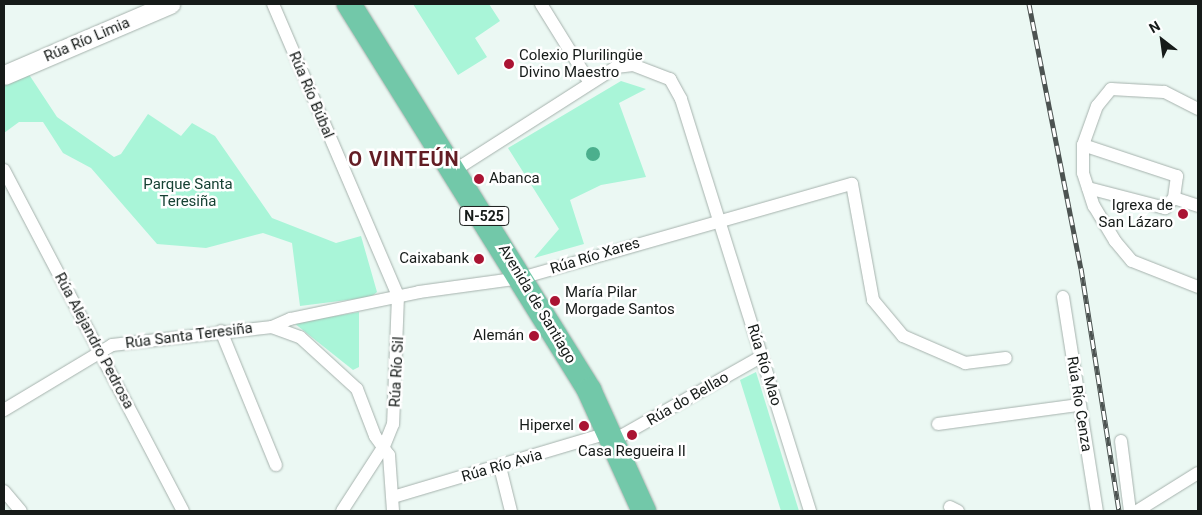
<!DOCTYPE html>
<meta charset="utf-8">
<style>
body{margin:0}
#map{position:relative;width:1202px;height:515px;overflow:hidden;background:#ebf8f3;font-family:Roboto,sans-serif}
div>[style]{position:absolute}
[style*='--x']{left:calc(var(--x)*1px);top:calc(var(--y)*1px);width:calc(var(--w)*1px);rotate:calc(var(--a)*1deg)}
.green>*{inset:0;background:#a9f5d8}
.water>*{inset:0;background:#4baf8d}
.round{border-radius:50%}
.roads{filter:drop-shadow(0 0 1px #a6b2ad) drop-shadow(0 0 1px #a6b2ad)}
.street>*{height:12px;margin:-6px;padding:0 6px;transform-origin:6px;border-radius:6px;background:#fff}
.secondary>*{height:19px;margin:-9.5px;padding:0 9.5px;transform-origin:9.5px;border-radius:9.5px;background:#fff}
.highway>*{height:24px;margin:-12px;padding:0 12px;transform-origin:12px;border-radius:12px;background:#72c8a9}
.rail>*{height:5px;margin-top:-2.5px;transform-origin:0;background:repeating-linear-gradient(90deg,#fff 0 9px,#4c5351 0 18px);box-sizing:border-box;border-block:1px solid #4c5351}
.dots>*{width:14px;height:14px;translate:-50% -50%;box-sizing:border-box;border:2px solid #fff;border-radius:50%}
span{translate:-50% -50%;white-space:nowrap;text-align:center;line-height:1.15;-webkit-text-stroke:5px #fff;paint-order:stroke}
.shield-label span{padding:1px 4px;background:#fff;border:1px solid;border-radius:4px;-webkit-text-stroke-width:0}
.shield-label{font-size:14px;color:#161b19;font-weight:700}
.street-label{font-size:15px;color:#161b19}
.poi-label{font-size:15px;color:#161b19}
.left{translate:0 -50%;text-align:left}
.right{translate:-100% -50%;text-align:right}
.park-label{font-size:15px;color:#174234}
.district-label{font-size:20px;color:#631d24;font-weight:700;letter-spacing:1px}
.frame{position:absolute;inset:0;border:5px solid #161b19;pointer-events:none}
.north{position:absolute;left:1137px;top:15px;width:50px;height:50px;-webkit-text-stroke:4px #fff;paint-order:stroke;rotate:330deg;font-size:14px;font-weight:700;line-height:20px;text-align:center;color:#161b19}
.north::after{content:'';display:block;margin:auto;width:18px;height:22px;background:#161b19;clip-path:polygon(50% 0,100% 100%,50% 72%,0 100%)}
</style>
<div id="map">
<div class="green">
<div style="clip-path:polygon(413px 4px,489px 4px,500px 21px,475px 38px,487px 57px,458px 75px)"></div>
<div style="clip-path:polygon(28px 73px,57px 117px,114px 157px,121px 154px,148px 114px,181px 136px,192px 123px,215px 136px,272px 218px,336px 243px,361px 236px,377px 292px,371px 297px,300px 306px,292px 243px,263px 233px,206px 248px,157px 244px,91px 168px,63px 153px,43px 122px,19px 122px,4px 133px,4px 83px)"></div>
<div style="clip-path:polygon(621px 81px,646px 89px,619px 103px,646px 177px,601px 185px,570px 200px,584px 244px,534px 258px,559px 229px,508px 148px)"></div>
<div style="clip-path:polygon(359px 312px,359px 367px,353px 370px,294px 323px)"></div>
<div style="clip-path:polygon(756px 372px,799px 511px,781px 511px,740px 380px)"></div>
</div>
<div class="water">
<div class="round" style="left:586px;top:147px;width:14px;height:14px"></div>
</div>
<div class="roads">
<div class="street">
<div style="--x:273;--y:4;--w:318;--a:66.8"></div>
<div style="--x:398;--y:296;--w:128;--a:92.2"></div>
<div style="--x:393;--y:424;--w:24;--a:112"></div>
<div style="--x:384;--y:446;--w:77;--a:122.9"></div>
<div style="--x:541;--y:4;--w:93;--a:58.2"></div>
<div style="--x:1198;--y:109;--w:38;--a:-153"></div>
<div style="--x:1164;--y:92;--w:53;--a:-176.8"></div>
<div style="--x:1111;--y:89;--w:22;--a:129"></div>
<div style="--x:1097;--y:106;--w:41;--a:109.7"></div>
<div style="--x:1083;--y:145;--w:28;--a:90"></div>
<div style="--x:1083;--y:173;--w:35;--a:72"></div>
<div style="--x:1094;--y:206;--w:41;--a:59"></div>
<div style="--x:1115;--y:241;--w:26;--a:50"></div>
<div style="--x:1132;--y:261;--w:71;--a:21.5"></div>
<div style="--x:1083;--y:145;--w:99;--a:18.3"></div>
<div style="--x:1177;--y:176;--w:22;--a:98"></div>
<div style="--x:4;--y:170;--w:385;--a:62.3"></div>
<div style="--x:455;--y:170;--w:191;--a:-32.6"></div>
<div style="--x:616;--y:67;--w:17;--a:-7"></div>
<div style="--x:633;--y:65;--w:40;--a:21"></div>
<div style="--x:670;--y:79;--w:23;--a:61"></div>
<div style="--x:681;--y:99;--w:432;--a:72.6"></div>
<div style="--x:1088;--y:188;--w:80;--a:14.6"></div>
<div style="--x:1165;--y:208;--w:13;--a:-48"></div>
<div style="--x:1174;--y:198;--w:25;--a:18"></div>
<div style="--x:1063;--y:297;--w:217;--a:81"></div>
<div style="--x:272;--y:327;--w:20;--a:-24"></div>
<div style="--x:290;--y:319;--w:132;--a:-11.8"></div>
<div style="--x:419;--y:292;--w:103;--a:-7.8"></div>
<div style="--x:521;--y:278;--w:344;--a:-15.9"></div>
<div style="--x:852;--y:184;--w:118;--a:79.7"></div>
<div style="--x:873;--y:300;--w:47;--a:50.2"></div>
<div style="--x:903;--y:336;--w:68;--a:23.5"></div>
<div style="--x:965;--y:363;--w:41;--a:-7"></div>
<div style="--x:221;--y:331;--w:145;--a:67.7"></div>
<div style="--x:4;--y:410;--w:126;--a:-31"></div>
<div style="--x:112;--y:345;--w:161;--a:-6.4"></div>
<div style="--x:272;--y:327;--w:30;--a:20"></div>
<div style="--x:300;--y:337;--w:77;--a:42.4"></div>
<div style="--x:357;--y:389;--w:50;--a:69"></div>
<div style="--x:375;--y:436;--w:24;--a:54"></div>
<div style="--x:389;--y:455;--w:56;--a:85.9"></div>
<div style="--x:938;--y:424;--w:142;--a:-7.7"></div>
<div style="--x:614;--y:440;--w:169;--a:-29.5"></div>
<div style="--x:1121;--y:441;--w:71;--a:82.7"></div>
<div style="--x:500;--y:467;--w:45;--a:76"></div>
<div style="--x:4;--y:491;--w:26;--a:50"></div>
<div style="--x:393;--y:497;--w:227;--a:-16.6"></div>
<div style="--x:950;--y:507;--w:9;--a:27"></div>
<div style="--x:1137;--y:511;--w:72;--a:-31.9"></div>
</div>
<div class="secondary">
<div style="--x:4;--y:75;--w:181;--a:-23.2"></div>
</div>
<div class="highway">
<div style="--x:349;--y:4;--w:455;--a:58.1"></div>
<div style="--x:589;--y:390;--w:133;--a:65.6"></div>
</div>
</div>
<div class="rail">
<div style="--x:1029;--y:4;--w:269;--a:78.9"></div>
<div style="--x:1081;--y:268;--w:246;--a:81.1"></div>
</div>
<div class="dots">
<div style="left:509px;top:64px;background:#aa1433"></div>
<div style="left:479px;top:179px;background:#aa1433"></div>
<div style="left:1183px;top:214px;background:#aa1433"></div>
<div style="left:479px;top:259px;background:#aa1433"></div>
<div style="left:555px;top:301px;background:#aa1433"></div>
<div style="left:534px;top:336px;background:#aa1433"></div>
<div style="left:584px;top:426px;background:#aa1433"></div>
<div style="left:632px;top:435px;background:#aa1433"></div>
</div>
<div class="shield-label">
<span style="left:484px;top:216px">N-525</span>
</div>
<div class="street-label">
<span style="left:87px;top:40px;rotate:-23deg">Rúa Río Limia</span>
<span style="left:311px;top:95px;rotate:67deg">Rúa Río Búbal</span>
<span style="left:595px;top:256px;rotate:-17deg">Rúa Río Xares</span>
<span style="left:537px;top:304px;rotate:59deg">Avenida de Santiago</span>
<span style="left:189px;top:336px;rotate:-7deg">Rúa Santa Teresiña</span>
<span style="left:94px;top:341px;rotate:62deg">Rúa Alejandro Pedrosa</span>
<span style="left:764px;top:365px;rotate:73deg">Rúa Río Mao</span>
<span style="left:397px;top:372px;rotate:-87deg">Rúa Río Sil</span>
<span style="left:688px;top:399px;rotate:-30deg">Rúa do Bellao</span>
<span style="left:1079px;top:404px;rotate:81deg">Rúa Río Cenza</span>
<span style="left:502px;top:466px;rotate:-16deg">Rúa Río Avia</span>
</div>
<div class="poi-label">
<span class="left" style="left:519px;top:64px">Colexio Plurilingüe<br>Divino Maestro</span>
<span class="left" style="left:489px;top:179px">Abanca</span>
<span class="right" style="left:1173px;top:214px">Igrexa de<br>San Lázaro</span>
<span class="right" style="left:469px;top:259px">Caixabank</span>
<span class="left" style="left:565px;top:301px">María Pilar<br>Morgade Santos</span>
<span class="right" style="left:524px;top:336px">Alemán</span>
<span class="right" style="left:574px;top:426px">Hiperxel</span>
<span style="left:632px;top:452px">Casa Regueira II</span>
</div>
<div class="park-label">
<span style="left:188px;top:193px">Parque Santa<br>Teresiña</span>
</div>
<div class="district-label">
<span style="left:404px;top:159px">O VINTEÚN</span>
</div>
<div class="frame"></div>
<div class="north">N</div>
</div>
